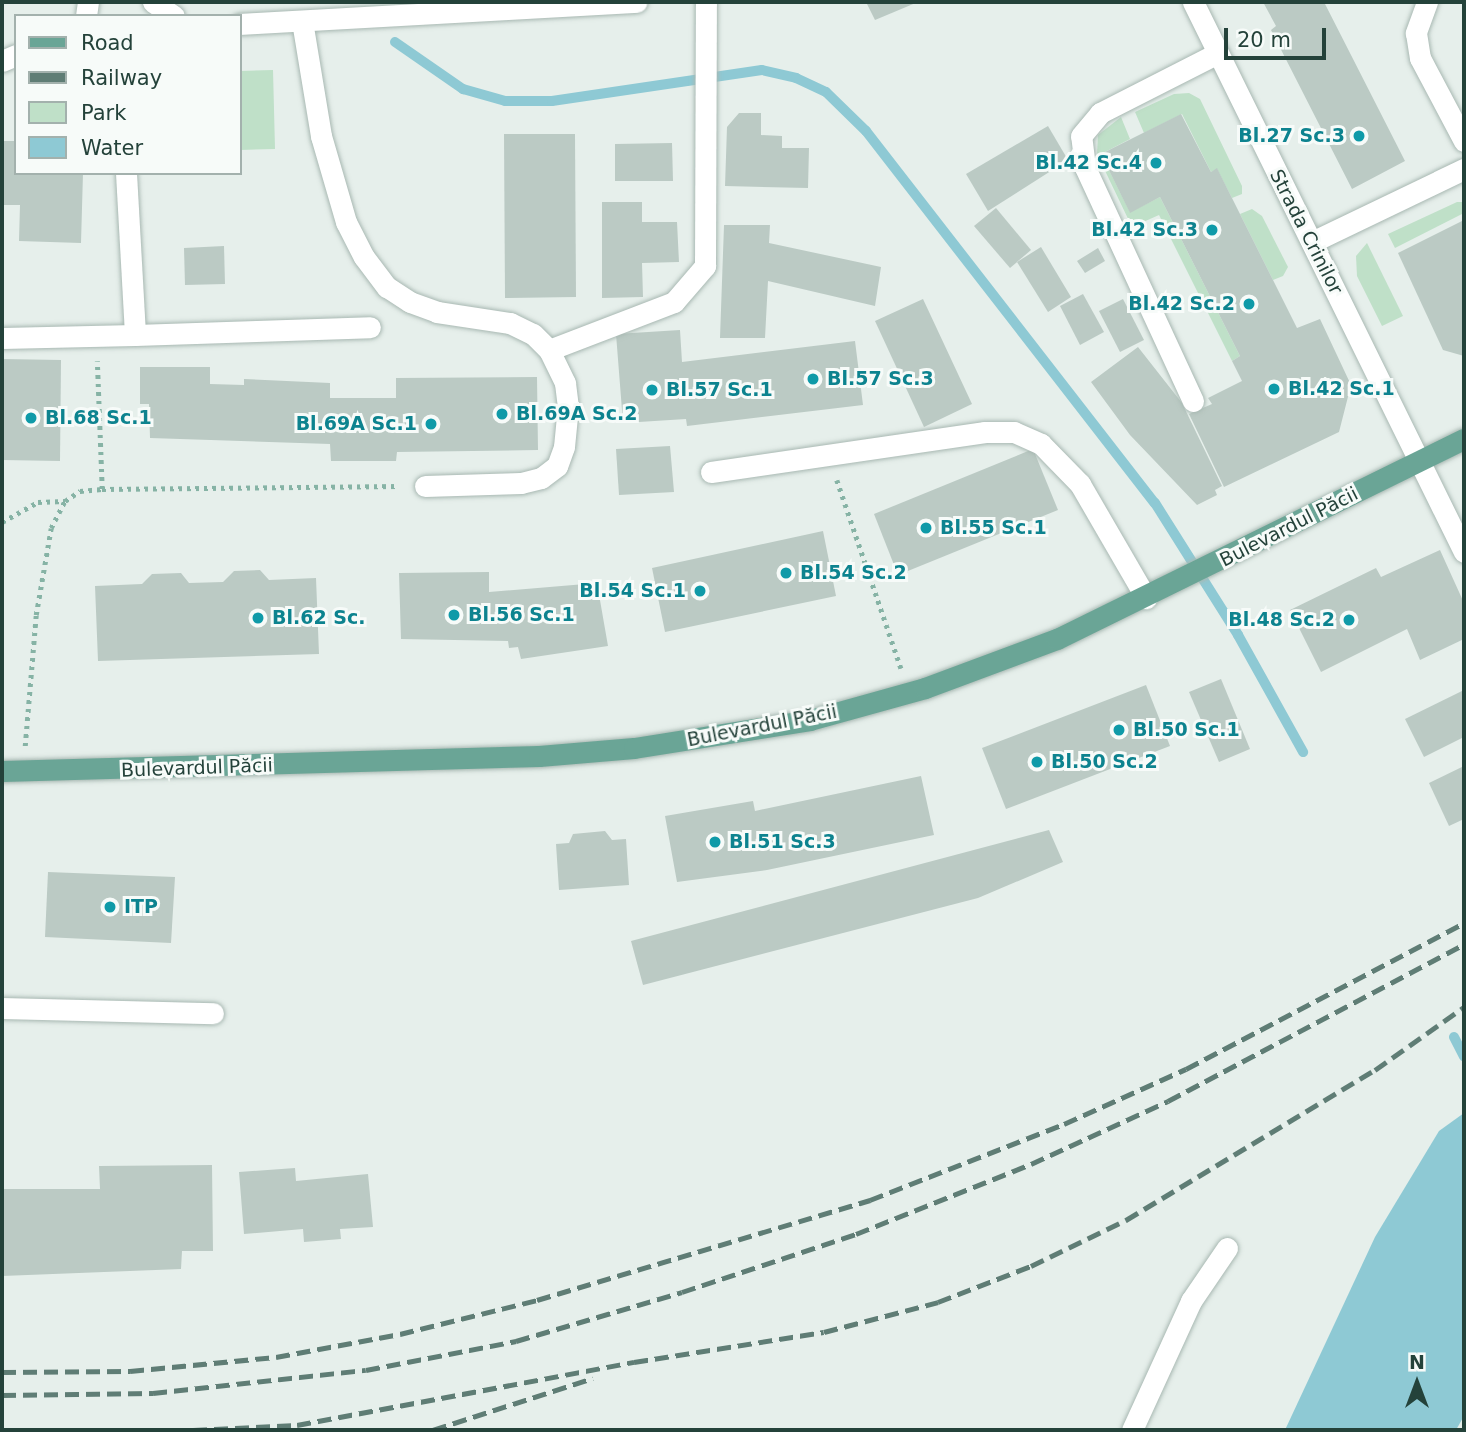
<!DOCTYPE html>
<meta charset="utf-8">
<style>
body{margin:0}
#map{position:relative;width:1466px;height:1432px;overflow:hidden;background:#e6efeb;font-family:"DejaVu Sans",sans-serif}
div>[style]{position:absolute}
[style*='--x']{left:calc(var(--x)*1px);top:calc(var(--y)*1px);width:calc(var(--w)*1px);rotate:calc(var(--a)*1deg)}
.green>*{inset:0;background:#bfe0c8}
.water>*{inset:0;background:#8ec9d4}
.stream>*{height:10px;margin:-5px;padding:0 5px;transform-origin:5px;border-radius:5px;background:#8ec9d4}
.building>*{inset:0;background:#bbcac4}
.path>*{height:4.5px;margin-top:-2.25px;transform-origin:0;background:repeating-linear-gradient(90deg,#86b3a5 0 3.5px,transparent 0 8.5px)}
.roads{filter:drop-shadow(0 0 2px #a8b8b2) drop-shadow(0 0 2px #a8b8b2)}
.minor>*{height:21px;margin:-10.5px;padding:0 10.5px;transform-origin:10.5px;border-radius:10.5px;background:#fff}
.major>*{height:21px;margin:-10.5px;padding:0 10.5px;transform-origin:10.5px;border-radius:10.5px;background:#6aa596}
.rail>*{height:5px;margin-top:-2.5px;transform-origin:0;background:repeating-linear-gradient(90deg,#5f7d75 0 14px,transparent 0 21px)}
.dots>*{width:19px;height:19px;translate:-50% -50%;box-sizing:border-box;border:4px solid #f7fbf9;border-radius:50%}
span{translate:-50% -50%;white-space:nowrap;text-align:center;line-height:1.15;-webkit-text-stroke:6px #f7fbf9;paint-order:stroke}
.culture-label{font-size:19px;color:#0d838f;font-weight:700}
.right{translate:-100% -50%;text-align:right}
.left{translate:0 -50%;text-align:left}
.street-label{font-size:19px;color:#24423a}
.frame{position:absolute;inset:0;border:4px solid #24423a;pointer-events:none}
.legend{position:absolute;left:14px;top:14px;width:228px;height:161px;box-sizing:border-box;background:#f7fbf9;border:2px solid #a3b1ad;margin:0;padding:9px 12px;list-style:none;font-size:21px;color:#24423a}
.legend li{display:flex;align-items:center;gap:14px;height:35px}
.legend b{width:35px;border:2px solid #a3b1ad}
.north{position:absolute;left:1382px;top:1348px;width:70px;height:70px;-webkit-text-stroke:5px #f7fbf9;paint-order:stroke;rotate:0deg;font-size:19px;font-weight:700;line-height:28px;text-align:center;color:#24423a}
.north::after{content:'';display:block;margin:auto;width:24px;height:32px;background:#24423a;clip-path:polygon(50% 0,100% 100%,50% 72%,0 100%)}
.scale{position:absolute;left:1224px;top:28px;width:102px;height:32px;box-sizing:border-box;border:4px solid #24423a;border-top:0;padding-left:9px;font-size:21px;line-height:24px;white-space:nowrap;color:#24423a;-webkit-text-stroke:5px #f7fbf9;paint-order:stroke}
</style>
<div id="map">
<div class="green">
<div style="clip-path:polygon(273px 70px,275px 149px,240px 150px,240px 71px)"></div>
<div style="clip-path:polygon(1174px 94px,1189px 93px,1200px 99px,1242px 186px,1242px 194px,1232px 198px,1217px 169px,1211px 172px,1182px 114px,1144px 133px,1135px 112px)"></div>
<div style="clip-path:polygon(1121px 117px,1130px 139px,1101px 154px,1130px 212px,1160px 197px,1240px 356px,1232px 361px,1159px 215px,1132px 227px,1097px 154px,1098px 135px)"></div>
<div style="clip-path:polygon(1457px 202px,1464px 202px,1464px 213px,1395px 248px,1388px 234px)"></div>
<div style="clip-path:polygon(1252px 209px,1262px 216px,1288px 267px,1283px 276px,1273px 280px,1240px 214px)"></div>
<div style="clip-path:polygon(1367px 243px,1403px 316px,1382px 326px,1357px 276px,1356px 256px)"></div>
</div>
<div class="water">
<div style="clip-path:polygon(1464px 1113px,1464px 1416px,1456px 1430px,1285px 1430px,1375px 1237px,1439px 1131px)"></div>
</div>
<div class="stream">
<div style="--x:395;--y:42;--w:83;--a:34.7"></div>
<div style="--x:463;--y:89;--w:44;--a:15.9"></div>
<div style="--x:505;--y:101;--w:47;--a:0"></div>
<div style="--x:552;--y:101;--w:212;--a:-8.4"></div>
<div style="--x:762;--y:70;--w:35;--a:13"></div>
<div style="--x:796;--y:78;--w:33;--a:25"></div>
<div style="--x:826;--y:92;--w:56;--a:44.3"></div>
<div style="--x:866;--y:131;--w:471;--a:52.2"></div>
<div style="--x:1155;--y:503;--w:156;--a:57.8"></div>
<div style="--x:1238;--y:635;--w:134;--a:60.9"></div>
<div style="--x:1454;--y:1037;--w:22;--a:63"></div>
</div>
<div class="building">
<div style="clip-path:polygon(866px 2px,918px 2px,875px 20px)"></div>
<div style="clip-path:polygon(1263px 2px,1324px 2px,1405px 161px,1352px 189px,1271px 30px,1276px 26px)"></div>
<div style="clip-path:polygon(739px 113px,761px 113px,761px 135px,782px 136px,782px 148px,809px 148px,808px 188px,725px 186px,727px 127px)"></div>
<div style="clip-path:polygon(1181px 114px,1211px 172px,1217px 168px,1297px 328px,1320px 319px,1351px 385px,1339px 432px,1224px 487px,1189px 414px,1212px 404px,1208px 398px,1242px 381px,1232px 361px,1240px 356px,1160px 197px,1130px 213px,1101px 154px)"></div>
<div style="clip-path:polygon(1048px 126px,1068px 160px,988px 211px,966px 174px)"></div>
<div style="clip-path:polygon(504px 134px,575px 134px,576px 297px,505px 298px)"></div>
<div style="clip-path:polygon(2px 141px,16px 141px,16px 173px,83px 173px,81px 243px,19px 241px,20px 205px,2px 205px)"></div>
<div style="clip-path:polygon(672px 143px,673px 181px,615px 181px,615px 144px)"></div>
<div style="clip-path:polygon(602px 202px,642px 202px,642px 222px,677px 222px,679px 262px,642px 263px,643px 297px,602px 298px)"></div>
<div style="clip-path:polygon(996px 208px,1031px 250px,1010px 268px,974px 226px)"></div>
<div style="clip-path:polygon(1464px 220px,1464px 356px,1443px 350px,1398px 253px)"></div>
<div style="clip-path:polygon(724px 225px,770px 225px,769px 243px,881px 267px,875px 306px,768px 281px,765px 338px,720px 338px)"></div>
<div style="clip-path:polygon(224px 246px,225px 284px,185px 285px,184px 248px)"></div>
<div style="clip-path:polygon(1041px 247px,1071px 297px,1048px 312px,1017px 262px)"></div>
<div style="clip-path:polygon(1098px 248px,1105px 261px,1085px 273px,1077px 261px)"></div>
<div style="clip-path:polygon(1083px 294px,1104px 332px,1080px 345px,1060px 306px)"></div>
<div style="clip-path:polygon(923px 299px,972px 404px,924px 427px,875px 321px)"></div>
<div style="clip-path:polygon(1123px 299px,1144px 340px,1120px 352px,1099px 311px)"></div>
<div style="clip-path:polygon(680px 330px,682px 362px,855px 341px,863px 405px,687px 426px,686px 419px,623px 423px,616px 334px)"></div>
<div style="clip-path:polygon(1138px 347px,1182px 403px,1222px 486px,1215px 490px,1217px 495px,1197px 505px,1130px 435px,1091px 382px)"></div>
<div style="clip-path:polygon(2px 359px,61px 360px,60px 461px,2px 460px)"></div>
<div style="clip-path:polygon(140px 367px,210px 367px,210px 384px,244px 385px,244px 379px,330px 383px,330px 398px,396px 398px,396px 378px,537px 377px,538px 450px,397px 452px,396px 461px,331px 461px,330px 444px,150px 438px,149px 404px,140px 404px)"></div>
<div style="clip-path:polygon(670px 446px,674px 492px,619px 495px,616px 449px)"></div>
<div style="clip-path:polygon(1033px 449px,1058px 510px,898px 575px,874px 514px)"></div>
<div style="clip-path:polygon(823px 531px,836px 596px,665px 632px,652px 568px)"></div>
<div style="clip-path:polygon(1440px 550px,1464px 603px,1464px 639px,1420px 660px,1407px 629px,1321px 672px,1290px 610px,1376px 568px,1381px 577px)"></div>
<div style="clip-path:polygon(260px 570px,269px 580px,316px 578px,319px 654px,98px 661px,95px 586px,142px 584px,152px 574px,181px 573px,189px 583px,223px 582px,234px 571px)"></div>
<div style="clip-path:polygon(489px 572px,489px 592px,597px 583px,608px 646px,521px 659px,518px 647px,509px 648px,508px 641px,401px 639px,399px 573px)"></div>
<div style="clip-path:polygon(1221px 679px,1250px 749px,1219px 762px,1189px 692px)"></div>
<div style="clip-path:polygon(1146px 685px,1170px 746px,1006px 809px,982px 748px)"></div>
<div style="clip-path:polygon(1464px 690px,1464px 737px,1424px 757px,1405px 719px)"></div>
<div style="clip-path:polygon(1464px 766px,1464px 819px,1449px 826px,1429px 783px)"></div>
<div style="clip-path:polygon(921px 776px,934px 835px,767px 870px,677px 882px,665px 816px,753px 801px,755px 811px)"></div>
<div style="clip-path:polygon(1049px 830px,1063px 862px,978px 898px,643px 985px,631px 941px)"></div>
<div style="clip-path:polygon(605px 831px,612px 840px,626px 839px,629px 885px,559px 890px,556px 844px,569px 843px,573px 834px)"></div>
<div style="clip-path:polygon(48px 872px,175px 877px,171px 943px,45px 937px)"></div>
<div style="clip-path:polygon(212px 1165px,213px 1251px,182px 1251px,181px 1269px,2px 1276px,4px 1189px,100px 1189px,99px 1166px)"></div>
<div style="clip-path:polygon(295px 1168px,296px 1181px,368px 1174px,373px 1227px,340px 1229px,341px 1239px,304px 1242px,303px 1229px,244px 1234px,239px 1172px)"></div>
</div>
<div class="path">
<div style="--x:837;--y:480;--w:199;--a:71.2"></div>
<div style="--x:102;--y:489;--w:297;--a:-0.6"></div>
<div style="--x:2;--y:522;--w:41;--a:-29.1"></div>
<div style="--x:38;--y:502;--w:27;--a:-2"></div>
<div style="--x:25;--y:746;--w:131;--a:-85.2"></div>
<div style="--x:36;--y:615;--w:88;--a:-80.2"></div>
<div style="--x:51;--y:528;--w:30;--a:-63"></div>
<div style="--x:65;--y:501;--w:18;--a:-34"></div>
<div style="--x:80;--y:491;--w:22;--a:-5"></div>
<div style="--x:102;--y:489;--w:128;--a:-92.2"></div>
</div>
<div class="roads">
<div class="minor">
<div style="--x:153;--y:2;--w:25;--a:34"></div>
<div style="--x:1193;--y:2;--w:613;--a:63.77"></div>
<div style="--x:1427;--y:2;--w:33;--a:110"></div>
<div style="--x:1416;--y:33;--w:25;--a:81"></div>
<div style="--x:1420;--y:58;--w:94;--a:62.1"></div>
<div style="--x:86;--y:16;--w:14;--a:-82"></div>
<div style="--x:302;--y:21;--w:117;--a:80.6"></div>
<div style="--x:321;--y:136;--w:90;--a:73.8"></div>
<div style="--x:346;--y:222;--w:39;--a:63"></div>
<div style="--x:364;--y:257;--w:38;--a:53"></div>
<div style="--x:387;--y:287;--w:27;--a:33"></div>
<div style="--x:410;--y:302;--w:29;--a:20"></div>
<div style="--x:437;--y:312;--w:74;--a:8.6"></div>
<div style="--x:510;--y:323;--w:25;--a:26"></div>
<div style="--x:533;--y:334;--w:23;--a:45"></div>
<div style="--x:549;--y:350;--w:37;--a:64"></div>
<div style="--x:565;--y:383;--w:23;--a:83"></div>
<div style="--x:568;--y:406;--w:41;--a:95.6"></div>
<div style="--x:564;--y:447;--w:20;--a:110"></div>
<div style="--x:557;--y:466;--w:20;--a:143"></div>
<div style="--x:541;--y:478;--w:21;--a:166"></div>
<div style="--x:521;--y:483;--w:96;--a:178.2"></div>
<div style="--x:240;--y:24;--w:397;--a:-3.2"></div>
<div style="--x:2;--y:61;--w:15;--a:-23"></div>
<div style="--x:126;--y:173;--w:162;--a:86.8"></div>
<div style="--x:135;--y:335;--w:235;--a:-1.9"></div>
<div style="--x:1312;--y:242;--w:169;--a:-25.7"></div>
<div style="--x:2;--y:338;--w:133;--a:-1.3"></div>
<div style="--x:549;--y:350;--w:134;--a:-21"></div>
<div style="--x:674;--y:302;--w:48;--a:-49.3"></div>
<div style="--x:705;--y:266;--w:264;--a:-89.8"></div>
<div style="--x:1193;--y:401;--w:258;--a:-114.8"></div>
<div style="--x:1085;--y:167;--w:31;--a:-97"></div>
<div style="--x:1081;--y:136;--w:30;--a:-50"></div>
<div style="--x:1100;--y:113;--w:132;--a:-27"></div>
<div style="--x:711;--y:472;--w:277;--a:-8.3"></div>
<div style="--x:985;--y:432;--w:29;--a:0"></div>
<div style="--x:1014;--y:432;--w:30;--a:24"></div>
<div style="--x:1041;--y:444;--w:56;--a:45.7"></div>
<div style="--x:1080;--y:484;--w:132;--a:59.9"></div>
<div style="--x:2;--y:1008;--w:211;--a:1.4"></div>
<div style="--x:1132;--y:1430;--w:142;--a:-65.4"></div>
<div style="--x:1191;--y:1301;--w:64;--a:-55.8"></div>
</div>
<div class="major">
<div style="--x:2;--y:771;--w:537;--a:-1.6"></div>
<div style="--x:539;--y:756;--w:95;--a:-4.8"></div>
<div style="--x:634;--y:748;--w:178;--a:-9"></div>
<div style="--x:810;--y:720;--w:119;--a:-15.5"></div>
<div style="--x:925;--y:688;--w:141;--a:-20.4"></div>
<div style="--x:1057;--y:639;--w:453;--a:-26.2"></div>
</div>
</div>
<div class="rail">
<div style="--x:2;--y:1372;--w:128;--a:-0.4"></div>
<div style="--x:130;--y:1371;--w:147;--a:-5.5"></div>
<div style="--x:276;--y:1357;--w:126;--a:-10.5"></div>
<div style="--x:400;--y:1334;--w:141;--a:-13.9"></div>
<div style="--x:537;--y:1300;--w:348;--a:-16.7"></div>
<div style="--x:870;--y:1200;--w:208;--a:-21.4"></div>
<div style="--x:1064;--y:1124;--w:134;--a:-24.3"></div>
<div style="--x:1186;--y:1069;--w:314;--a:-27.7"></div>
<div style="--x:2;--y:1395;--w:151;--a:-0.8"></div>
<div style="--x:153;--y:1393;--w:214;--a:-6.2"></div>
<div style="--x:366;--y:1370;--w:153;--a:-10.9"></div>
<div style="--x:516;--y:1341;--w:173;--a:-16.4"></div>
<div style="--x:682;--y:1292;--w:183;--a:-18.4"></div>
<div style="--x:856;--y:1234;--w:188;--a:-21.8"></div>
<div style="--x:1031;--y:1164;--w:151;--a:-24.7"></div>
<div style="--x:1168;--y:1101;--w:335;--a:-27.9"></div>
<div style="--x:193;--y:1430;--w:104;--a:-2.8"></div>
<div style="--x:297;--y:1425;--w:343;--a:-10.6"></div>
<div style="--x:634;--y:1362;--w:192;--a:-9"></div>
<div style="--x:824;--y:1332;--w:118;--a:-14.7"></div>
<div style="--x:938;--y:1302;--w:100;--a:-21.2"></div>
<div style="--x:1031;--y:1266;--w:106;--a:-25.8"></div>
<div style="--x:1126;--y:1220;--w:291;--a:-31.1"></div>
<div style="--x:1375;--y:1070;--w:109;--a:-35.3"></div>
<div style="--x:433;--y:1430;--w:168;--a:-18"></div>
</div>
<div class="dots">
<div style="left:1359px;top:136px;background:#0f9aa8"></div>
<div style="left:1156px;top:163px;background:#0f9aa8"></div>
<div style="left:1212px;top:230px;background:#0f9aa8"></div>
<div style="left:1249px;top:304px;background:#0f9aa8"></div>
<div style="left:813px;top:379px;background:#0f9aa8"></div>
<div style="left:1274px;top:389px;background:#0f9aa8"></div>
<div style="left:652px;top:390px;background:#0f9aa8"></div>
<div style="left:502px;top:414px;background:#0f9aa8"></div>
<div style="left:31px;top:418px;background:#0f9aa8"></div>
<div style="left:431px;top:424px;background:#0f9aa8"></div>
<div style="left:926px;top:528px;background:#0f9aa8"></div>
<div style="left:786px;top:573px;background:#0f9aa8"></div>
<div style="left:700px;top:591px;background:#0f9aa8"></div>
<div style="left:454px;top:615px;background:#0f9aa8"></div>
<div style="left:258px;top:618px;background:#0f9aa8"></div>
<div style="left:1349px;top:620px;background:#0f9aa8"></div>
<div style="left:1119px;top:730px;background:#0f9aa8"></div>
<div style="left:1037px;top:762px;background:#0f9aa8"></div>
<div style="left:715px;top:842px;background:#0f9aa8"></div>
<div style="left:110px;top:907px;background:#0f9aa8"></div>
</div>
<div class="culture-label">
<span class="right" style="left:1345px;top:136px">Bl.27 Sc.3</span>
<span class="right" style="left:1142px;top:163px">Bl.42 Sc.4</span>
<span class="right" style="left:1198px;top:230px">Bl.42 Sc.3</span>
<span class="right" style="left:1235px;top:304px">Bl.42 Sc.2</span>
<span class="left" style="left:827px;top:379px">Bl.57 Sc.3</span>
<span class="left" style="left:1288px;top:389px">Bl.42 Sc.1</span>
<span class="left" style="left:666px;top:390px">Bl.57 Sc.1</span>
<span class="left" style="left:516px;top:414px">Bl.69A Sc.2</span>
<span class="left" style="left:45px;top:418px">Bl.68 Sc.1</span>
<span class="right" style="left:417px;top:424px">Bl.69A Sc.1</span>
<span class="left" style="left:940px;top:528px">Bl.55 Sc.1</span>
<span class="left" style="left:800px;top:573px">Bl.54 Sc.2</span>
<span class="right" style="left:686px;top:591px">Bl.54 Sc.1</span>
<span class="left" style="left:468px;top:615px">Bl.56 Sc.1</span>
<span class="left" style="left:272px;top:618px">Bl.62 Sc.</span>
<span class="right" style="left:1335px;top:620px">Bl.48 Sc.2</span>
<span class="left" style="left:1133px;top:730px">Bl.50 Sc.1</span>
<span class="left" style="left:1051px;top:762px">Bl.50 Sc.2</span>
<span class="left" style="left:729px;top:842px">Bl.51 Sc.3</span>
<span class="left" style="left:124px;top:907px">ITP</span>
</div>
<div class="street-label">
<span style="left:1306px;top:232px;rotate:63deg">Strada Crinilor</span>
<span style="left:1289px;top:527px;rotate:-27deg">Bulevardul Păcii</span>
<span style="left:762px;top:726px;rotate:-11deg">Bulevardul Păcii</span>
<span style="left:197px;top:768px;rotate:-2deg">Bulevardul Păcii</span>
</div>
<div class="frame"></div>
<ul class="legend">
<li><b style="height:9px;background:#6aa596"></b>Road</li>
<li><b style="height:9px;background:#5f7d75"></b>Railway</li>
<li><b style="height:19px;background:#bfe0c8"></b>Park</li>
<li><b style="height:19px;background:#8ec9d4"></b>Water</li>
</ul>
<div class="north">N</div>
<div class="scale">20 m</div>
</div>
